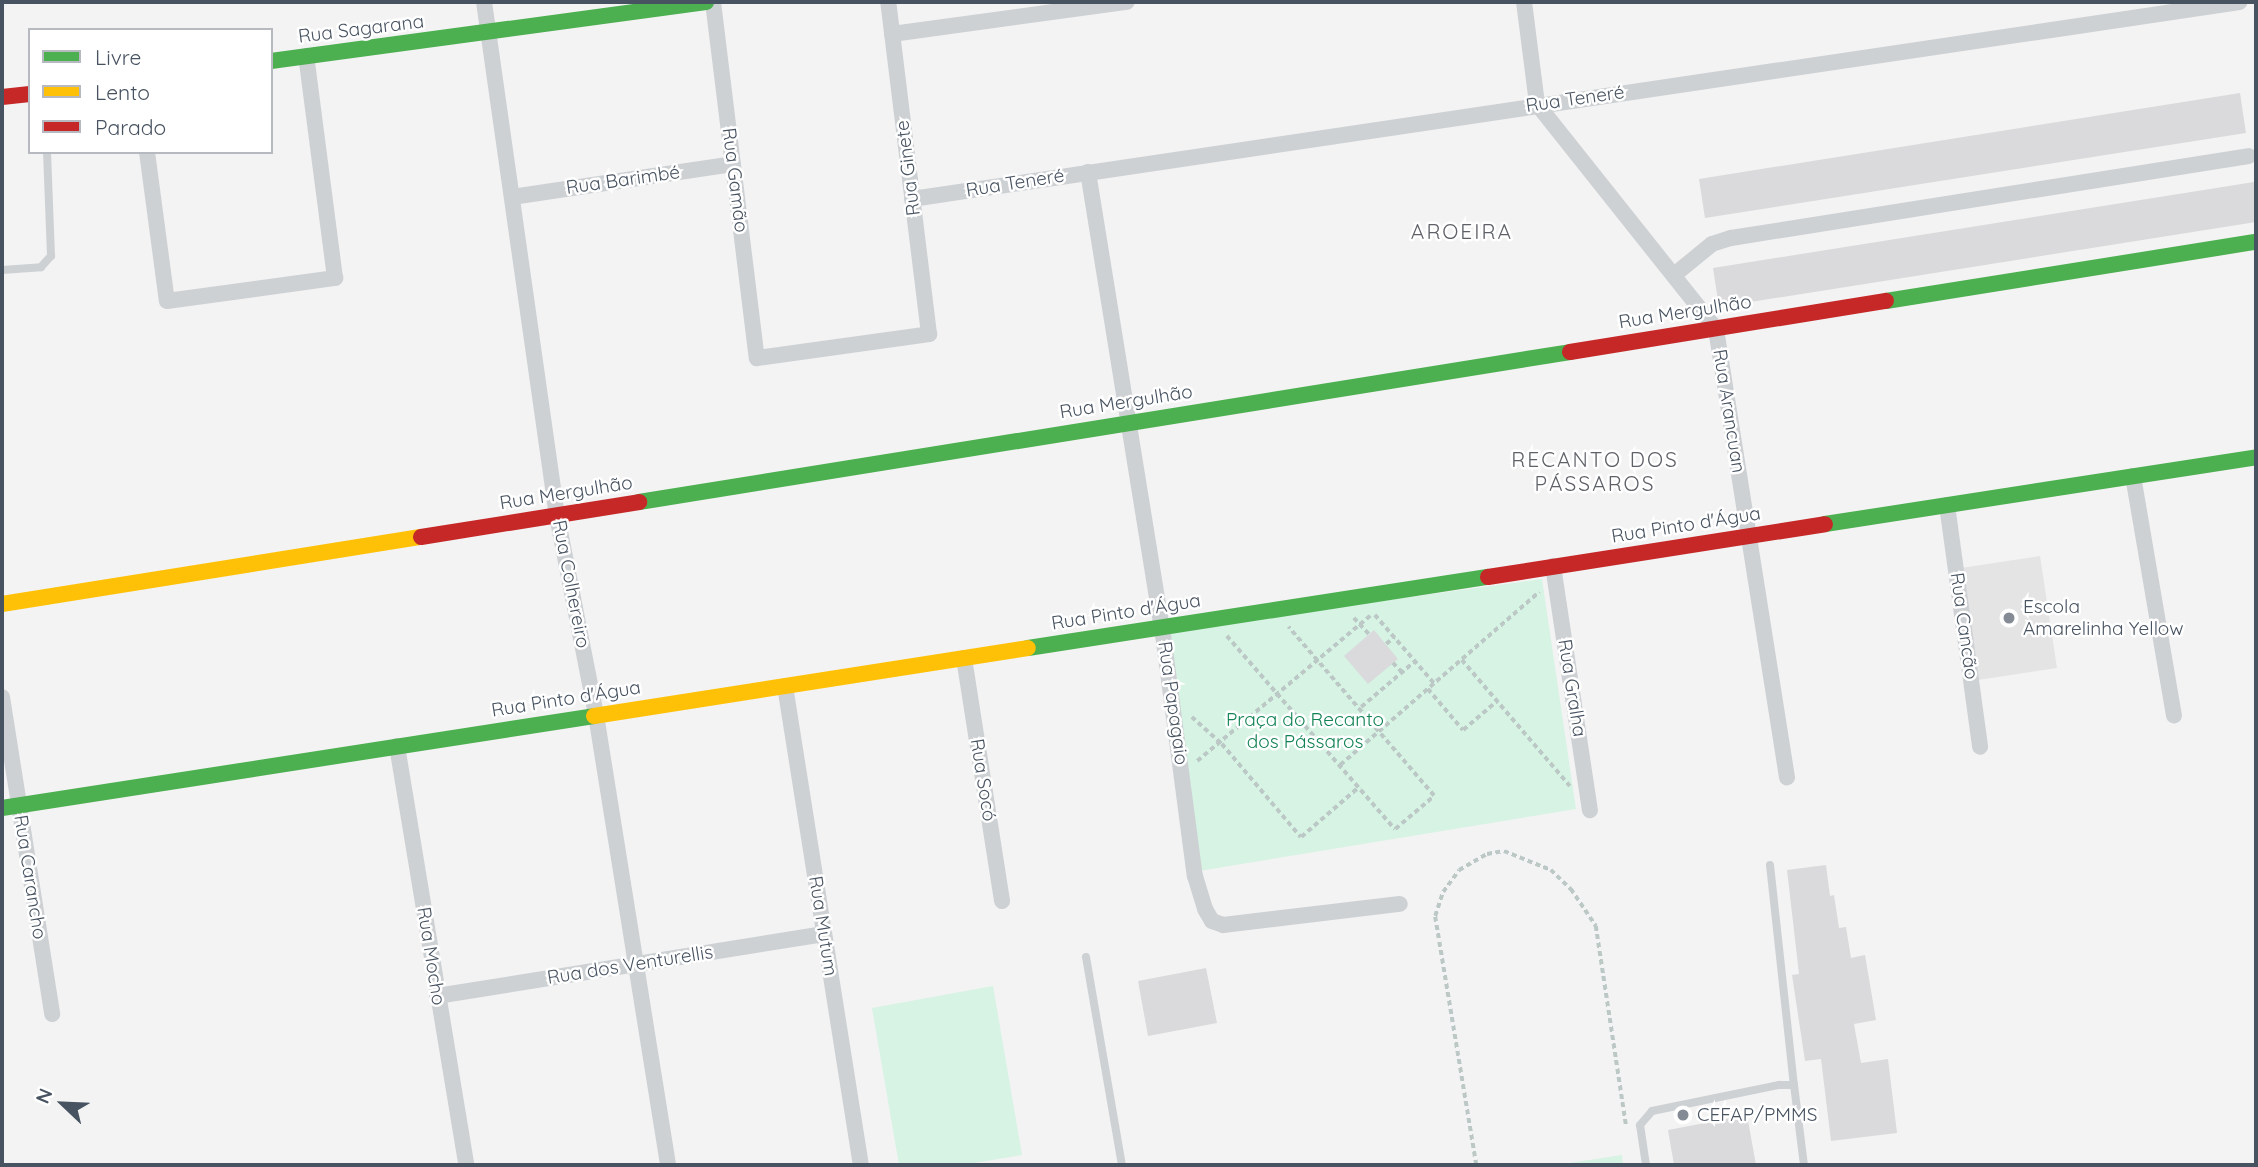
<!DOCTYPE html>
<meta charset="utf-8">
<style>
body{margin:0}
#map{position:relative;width:2258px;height:1167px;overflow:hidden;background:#f3f3f3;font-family:Quicksand,sans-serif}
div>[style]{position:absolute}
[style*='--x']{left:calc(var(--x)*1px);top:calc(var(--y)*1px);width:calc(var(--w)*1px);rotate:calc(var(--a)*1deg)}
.education>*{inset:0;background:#e4e4e5}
.green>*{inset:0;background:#d6f3e4}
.building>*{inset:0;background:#dadadc}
.path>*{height:3.5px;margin-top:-1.75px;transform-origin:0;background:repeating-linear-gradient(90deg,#bbc8c5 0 5px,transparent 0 8.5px)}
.lane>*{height:8px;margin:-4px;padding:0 4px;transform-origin:4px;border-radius:4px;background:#ced1d4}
.street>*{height:16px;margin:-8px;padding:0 8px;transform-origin:8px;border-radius:8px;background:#ced1d4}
.fast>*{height:16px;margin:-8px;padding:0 8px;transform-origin:8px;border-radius:8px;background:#4caf50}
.slow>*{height:16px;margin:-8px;padding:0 8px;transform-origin:8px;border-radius:8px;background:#ffc107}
.jam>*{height:16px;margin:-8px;padding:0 8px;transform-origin:8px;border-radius:8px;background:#c62828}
.dots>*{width:19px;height:19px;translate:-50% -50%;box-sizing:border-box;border:4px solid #fff;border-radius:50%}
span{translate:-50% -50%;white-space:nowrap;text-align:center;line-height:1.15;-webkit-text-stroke:5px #fff;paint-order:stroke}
.street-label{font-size:19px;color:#485361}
.poi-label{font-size:19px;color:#485361}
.left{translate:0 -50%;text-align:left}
.park-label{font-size:19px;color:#118354}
.neighbourhood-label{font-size:21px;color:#5e6167;letter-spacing:2px}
.frame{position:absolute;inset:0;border:4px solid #485361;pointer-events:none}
.legend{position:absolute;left:28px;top:28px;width:245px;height:126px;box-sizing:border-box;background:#fff;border:2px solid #b6bac0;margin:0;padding:9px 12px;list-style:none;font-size:21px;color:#485361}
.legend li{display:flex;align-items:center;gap:14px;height:35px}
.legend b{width:35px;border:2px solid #b6bac0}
.north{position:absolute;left:28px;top:1069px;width:70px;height:70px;-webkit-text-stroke:5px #fff;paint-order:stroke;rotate:293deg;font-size:19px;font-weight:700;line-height:28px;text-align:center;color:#485361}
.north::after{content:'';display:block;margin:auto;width:24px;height:32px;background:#485361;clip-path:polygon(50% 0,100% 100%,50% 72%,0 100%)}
</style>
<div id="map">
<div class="education">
<div style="clip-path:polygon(2040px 556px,2057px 668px,1978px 680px,1961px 568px)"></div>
</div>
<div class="green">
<div style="clip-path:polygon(1542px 579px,1576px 809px,1199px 871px,1167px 630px)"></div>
<div style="clip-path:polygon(993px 986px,1022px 1155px,962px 1165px,899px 1165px,872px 1008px)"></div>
<div style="clip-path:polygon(1622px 1155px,1623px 1165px,1557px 1165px)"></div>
</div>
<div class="building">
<div style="clip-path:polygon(2240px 93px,2246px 133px,1705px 218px,1699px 179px)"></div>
<div style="clip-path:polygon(2254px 182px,2256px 222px,1719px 307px,1713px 268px)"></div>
<div style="clip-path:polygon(1374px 630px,1398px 659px,1368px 684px,1344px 656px)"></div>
<div style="clip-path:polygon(1826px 865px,1830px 896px,1834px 895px,1839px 928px,1846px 927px,1851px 958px,1865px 955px,1876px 1020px,1854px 1024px,1861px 1063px,1888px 1059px,1897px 1133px,1831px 1141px,1821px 1059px,1805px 1061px,1792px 975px,1799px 974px,1787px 870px)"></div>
<div style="clip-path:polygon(1206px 968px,1217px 1023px,1148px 1036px,1138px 981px)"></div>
<div style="clip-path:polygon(1747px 1115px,1756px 1165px,1674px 1165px,1668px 1130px)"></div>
</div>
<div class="path">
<div style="--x:1375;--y:615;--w:90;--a:49.1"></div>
<div style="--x:1354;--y:618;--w:22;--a:47"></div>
<div style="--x:1227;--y:636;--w:256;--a:49"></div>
<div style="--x:1395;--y:829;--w:51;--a:-40.2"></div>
<div style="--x:1434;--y:796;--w:223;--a:-130.8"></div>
<div style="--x:1386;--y:644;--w:11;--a:-41"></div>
<div style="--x:1462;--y:660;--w:166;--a:49.4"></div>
<div style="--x:1393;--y:663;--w:13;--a:45"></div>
<div style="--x:1428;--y:689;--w:54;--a:49.5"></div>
<div style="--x:1463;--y:730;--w:45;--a:-40.5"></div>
<div style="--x:1361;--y:707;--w:71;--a:-40.4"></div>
<div style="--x:1192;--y:717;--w:40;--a:42"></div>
<div style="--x:1222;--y:744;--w:122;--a:49.7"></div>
<div style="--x:1301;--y:837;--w:77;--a:-40.8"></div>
<div style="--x:1197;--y:761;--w:227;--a:-40"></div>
<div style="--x:1340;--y:765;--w:264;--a:-41"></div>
<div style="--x:1476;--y:1165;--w:252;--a:-99.4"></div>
<div style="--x:1435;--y:916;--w:25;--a:-72"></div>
<div style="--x:1443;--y:892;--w:27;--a:-54"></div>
<div style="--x:1459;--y:870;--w:32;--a:-30"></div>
<div style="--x:1487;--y:854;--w:17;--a:-10"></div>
<div style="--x:1504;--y:851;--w:51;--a:22"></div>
<div style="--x:1551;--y:870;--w:28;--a:44"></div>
<div style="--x:1571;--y:889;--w:45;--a:56"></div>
<div style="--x:1596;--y:926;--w:201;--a:81.4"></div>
</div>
<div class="lane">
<div style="--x:2;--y:270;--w:39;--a:-4"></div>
<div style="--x:41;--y:267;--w:15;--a:-48"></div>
<div style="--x:51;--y:256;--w:104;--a:-92.2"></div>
<div style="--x:1770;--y:865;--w:221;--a:83.8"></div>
<div style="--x:1086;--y:957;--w:211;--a:80.2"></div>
<div style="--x:1646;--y:1165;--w:40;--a:-98.5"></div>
<div style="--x:1640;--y:1125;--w:18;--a:-49"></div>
<div style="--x:1652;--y:1111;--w:130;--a:-11.6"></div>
<div style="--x:1779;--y:1085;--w:15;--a:0"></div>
<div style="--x:1794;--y:1085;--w:81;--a:82.9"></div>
</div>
<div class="street">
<div style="--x:484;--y:2;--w:519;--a:81.92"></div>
<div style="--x:557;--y:516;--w:203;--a:78.9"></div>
<div style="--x:596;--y:715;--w:456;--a:80.9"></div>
<div style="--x:713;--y:2;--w:359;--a:83"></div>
<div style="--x:757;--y:358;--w:174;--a:-7.9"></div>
<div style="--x:929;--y:334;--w:335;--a:-97"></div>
<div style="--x:1524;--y:2;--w:103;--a:82.7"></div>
<div style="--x:1537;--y:104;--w:288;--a:51.5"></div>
<div style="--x:1716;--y:329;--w:454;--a:81"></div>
<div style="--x:892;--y:34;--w:237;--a:-7.8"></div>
<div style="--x:147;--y:152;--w:150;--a:82.4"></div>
<div style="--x:167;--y:301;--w:170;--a:-7.8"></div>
<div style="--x:335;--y:278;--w:224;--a:-97.4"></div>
<div style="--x:1088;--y:172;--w:461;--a:80.8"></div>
<div style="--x:1162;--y:627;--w:251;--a:82.5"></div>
<div style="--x:1195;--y:876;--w:34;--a:73"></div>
<div style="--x:1205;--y:909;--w:14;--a:60"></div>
<div style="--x:1212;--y:921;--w:12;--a:20"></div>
<div style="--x:1223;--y:925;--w:178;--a:-6.8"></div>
<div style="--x:512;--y:197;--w:223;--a:-8.5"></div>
<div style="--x:912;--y:199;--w:1342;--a:-8.44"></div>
<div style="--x:1674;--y:275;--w:49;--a:-39.2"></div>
<div style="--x:1712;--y:244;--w:20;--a:-18"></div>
<div style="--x:1731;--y:238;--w:524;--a:-9"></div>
<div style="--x:2133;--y:476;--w:243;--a:80.3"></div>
<div style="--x:1947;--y:505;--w:244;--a:82.2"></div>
<div style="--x:1553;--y:566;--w:247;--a:81.4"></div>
<div style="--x:964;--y:658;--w:246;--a:81.1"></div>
<div style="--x:785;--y:686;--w:485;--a:81"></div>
<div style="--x:2;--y:697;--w:321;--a:81"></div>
<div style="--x:397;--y:746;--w:425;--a:80.6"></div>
<div style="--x:437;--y:996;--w:392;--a:-9.1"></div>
</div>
<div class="fast">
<div style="--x:271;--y:61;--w:439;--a:-7.7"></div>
<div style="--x:1886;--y:301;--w:375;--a:-9.1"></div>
<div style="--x:639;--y:502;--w:943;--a:-9.15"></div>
<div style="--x:1825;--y:524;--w:436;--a:-8.8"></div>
<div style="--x:1028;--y:648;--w:465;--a:-8.8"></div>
<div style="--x:2;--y:808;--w:599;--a:-8.83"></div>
</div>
<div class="slow">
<div style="--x:2;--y:604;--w:424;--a:-9.1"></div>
<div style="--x:594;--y:716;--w:439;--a:-8.9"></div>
</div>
<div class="jam">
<div style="--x:2;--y:97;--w:28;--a:-6"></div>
<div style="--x:1570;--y:352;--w:320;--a:-9.2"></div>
<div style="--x:421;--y:537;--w:221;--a:-9.1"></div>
<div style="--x:1488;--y:577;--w:341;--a:-8.9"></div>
</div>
<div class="dots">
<div style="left:2009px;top:618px;background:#848b94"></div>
<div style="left:1683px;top:1115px;background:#848b94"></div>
</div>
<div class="street-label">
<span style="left:361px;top:29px;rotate:-7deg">Rua Sagarana</span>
<span style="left:1575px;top:99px;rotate:-8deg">Rua Teneré</span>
<span style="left:908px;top:168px;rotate:-97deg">Rua Ginete</span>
<span style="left:623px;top:180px;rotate:-8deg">Rua Barimbé</span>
<span style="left:735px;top:180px;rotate:83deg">Rua Gamão</span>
<span style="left:1015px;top:183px;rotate:-9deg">Rua Teneré</span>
<span style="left:1685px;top:312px;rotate:-9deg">Rua Mergulhão</span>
<span style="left:1126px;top:402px;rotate:-9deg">Rua Mergulhão</span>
<span style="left:1729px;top:411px;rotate:81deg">Rua Arancuan</span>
<span style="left:566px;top:493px;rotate:-9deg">Rua Mergulhão</span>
<span style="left:1686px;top:525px;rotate:-9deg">Rua Pinto d'Água</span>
<span style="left:571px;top:584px;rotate:79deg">Rua Colhereiro</span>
<span style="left:1126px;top:612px;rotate:-9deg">Rua Pinto d'Água</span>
<span style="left:1964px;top:626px;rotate:82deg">Rua Cancão</span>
<span style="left:1572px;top:688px;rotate:81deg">Rua Gralha</span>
<span style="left:566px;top:699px;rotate:-9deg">Rua Pinto d'Água</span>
<span style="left:1173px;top:703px;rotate:82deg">Rua Papagaio</span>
<span style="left:983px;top:780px;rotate:81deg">Rua Socó</span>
<span style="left:30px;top:877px;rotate:81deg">Rua Carancho</span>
<span style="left:823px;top:926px;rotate:81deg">Rua Mutum</span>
<span style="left:431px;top:956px;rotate:81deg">Rua Mocho</span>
<span style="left:630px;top:965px;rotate:-9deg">Rua dos Venturellis</span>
</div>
<div class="poi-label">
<span class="left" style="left:2023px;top:618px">Escola<br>Amarelinha Yellow</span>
<span class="left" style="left:1697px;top:1115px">CEFAP/PMMS</span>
</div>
<div class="park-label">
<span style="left:1305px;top:731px">Praça do Recanto<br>dos Pássaros</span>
</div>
<div class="neighbourhood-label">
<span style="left:1462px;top:231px">AROEIRA</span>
<span style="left:1595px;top:471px">RECANTO DOS<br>PÁSSAROS</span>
</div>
<div class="frame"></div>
<ul class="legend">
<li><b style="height:9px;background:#4caf50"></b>Livre</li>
<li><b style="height:9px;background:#ffc107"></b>Lento</li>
<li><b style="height:9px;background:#c62828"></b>Parado</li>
</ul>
<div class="north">N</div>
</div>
